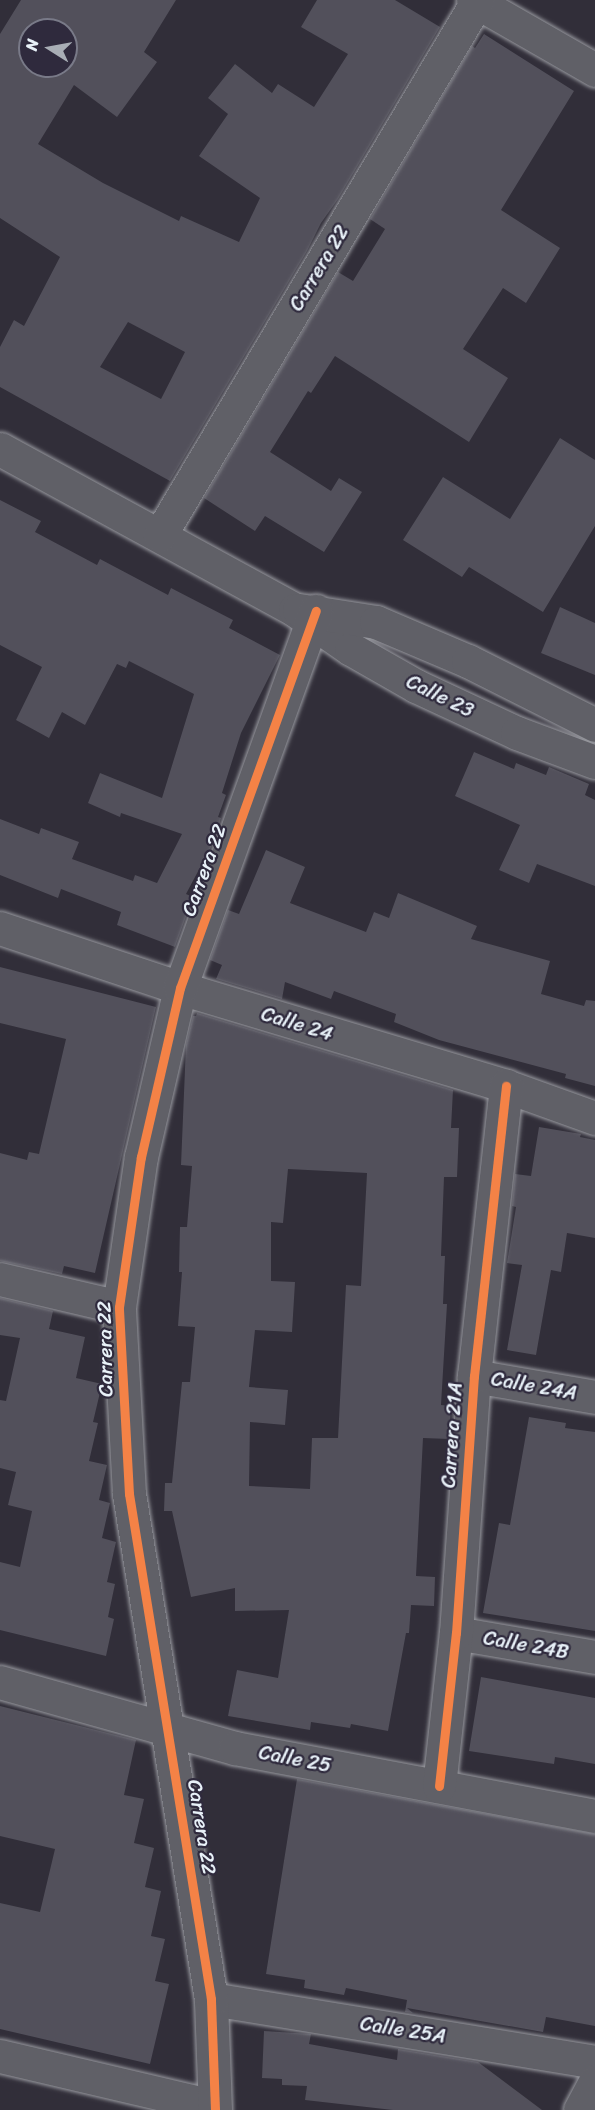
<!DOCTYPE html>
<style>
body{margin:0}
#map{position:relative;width:595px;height:2110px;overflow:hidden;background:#312e39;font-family:Sriracha,sans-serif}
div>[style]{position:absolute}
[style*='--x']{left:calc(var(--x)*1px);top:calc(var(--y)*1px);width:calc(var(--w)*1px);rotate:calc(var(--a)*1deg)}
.building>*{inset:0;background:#52505b}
.roads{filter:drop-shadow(0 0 2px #98999f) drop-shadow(0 0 2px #98999f)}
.minor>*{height:33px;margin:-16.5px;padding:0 16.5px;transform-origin:16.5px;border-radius:16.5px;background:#606067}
.cycleway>*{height:9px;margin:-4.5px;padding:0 4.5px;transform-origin:4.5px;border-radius:4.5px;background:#f48246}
span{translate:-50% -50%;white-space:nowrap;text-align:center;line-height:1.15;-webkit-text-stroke:4.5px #2f2a3d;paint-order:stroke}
.street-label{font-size:20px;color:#e8f1f8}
.north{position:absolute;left:18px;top:18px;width:60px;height:60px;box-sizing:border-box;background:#2f2a3d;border:2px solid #797a88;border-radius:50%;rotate:281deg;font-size:16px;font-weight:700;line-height:24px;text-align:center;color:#e8f1f8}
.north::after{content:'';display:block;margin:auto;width:21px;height:27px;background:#a8adb5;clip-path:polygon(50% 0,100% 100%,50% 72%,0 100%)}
</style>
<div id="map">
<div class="building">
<div style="clip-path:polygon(evenodd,21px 0,176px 0,144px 52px,157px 62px,117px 117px,74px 85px,38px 144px,103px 183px,179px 221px,181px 216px,239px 242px,260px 198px,199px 156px,228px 114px,208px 98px,235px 64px,272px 93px,278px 84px,314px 107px,348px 54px,301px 27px,317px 0,395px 0,440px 27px,338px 199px,321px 223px,307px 251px,170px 481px,0 387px,0 347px,14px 320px,24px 326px,60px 257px,0 218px,0 34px,21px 0,30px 30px,66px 30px,66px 66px,30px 66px,30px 30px,21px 0,128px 322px,185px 352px,161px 399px,100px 367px,128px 322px)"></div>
<div style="clip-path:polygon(484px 34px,574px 91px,501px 210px,560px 248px,526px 303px,503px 288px,463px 349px,508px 378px,469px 442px,335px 356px,311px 393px,308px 391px,270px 452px,331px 491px,339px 478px,362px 492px,324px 552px,265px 516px,255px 531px,204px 498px,338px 272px,353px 281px,385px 229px,370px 219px,472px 46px,475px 48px)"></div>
<div style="clip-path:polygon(560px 438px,595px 460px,595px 526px,543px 612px,469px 567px,462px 577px,403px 540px,443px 477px,510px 519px)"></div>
<div style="clip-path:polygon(0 500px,41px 521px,35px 532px,97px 565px,100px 559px,168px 595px,171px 588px,233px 620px,229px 628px,280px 655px,241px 733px,222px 793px,226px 795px,218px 817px,221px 818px,212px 845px,186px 894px,193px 897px,175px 947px,117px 925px,121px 912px,61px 889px,58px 898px,0 875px,0 819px,39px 834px,41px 828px,79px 842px,72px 859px,133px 881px,135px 875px,157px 883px,182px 834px,121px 813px,120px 817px,88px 803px,100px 773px,162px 798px,194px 694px,129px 661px,126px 668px,117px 664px,85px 725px,62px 712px,49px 738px,16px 720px,42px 667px,0 645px)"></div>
<div style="clip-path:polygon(560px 607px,595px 623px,595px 675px,541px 653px)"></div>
<div style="clip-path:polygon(474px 752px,514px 769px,516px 763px,546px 775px,549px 767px,589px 784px,585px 795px,595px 800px,595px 886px,537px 864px,529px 883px,499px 870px,520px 825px,455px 796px)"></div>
<div style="clip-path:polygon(266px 850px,305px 867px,290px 903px,366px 932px,374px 912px,389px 918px,398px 893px,477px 926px,471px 939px,550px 961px,541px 994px,584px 1006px,586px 1000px,595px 1001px,595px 1086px,565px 1078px,566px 1074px,439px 1040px,394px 1022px,396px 1014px,334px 991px,331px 999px,285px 982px,282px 999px,216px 979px,222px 965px,210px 960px,228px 910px,239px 914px)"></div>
<div style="clip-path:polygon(0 967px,156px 1007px,95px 1273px,64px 1266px,62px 1274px,0 1261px,0 1153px,27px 1160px,29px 1152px,39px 1154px,66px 1039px,0 1023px)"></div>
<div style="clip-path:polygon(evenodd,197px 1013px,453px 1090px,451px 1128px,459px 1128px,457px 1177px,444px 1177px,441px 1256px,445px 1256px,443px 1304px,447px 1304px,441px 1405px,451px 1406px,449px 1439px,423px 1438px,416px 1576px,435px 1577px,434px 1606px,411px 1605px,409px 1633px,406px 1633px,388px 1731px,351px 1724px,350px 1728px,311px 1722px,310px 1730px,228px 1716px,237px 1670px,278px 1678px,289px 1610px,235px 1611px,235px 1588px,191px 1597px,172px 1511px,164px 1511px,165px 1483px,172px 1483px,182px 1382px,190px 1382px,195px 1327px,178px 1326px,182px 1272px,179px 1272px,180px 1227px,187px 1227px,192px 1166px,181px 1165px,186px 1045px,193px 1016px,196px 1016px,197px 1013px,288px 1169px,367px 1173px,361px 1286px,346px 1285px,338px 1438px,312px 1438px,310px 1489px,249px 1486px,250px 1422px,285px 1425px,288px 1390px,249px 1387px,255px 1330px,292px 1332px,295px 1282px,271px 1281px,271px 1222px,283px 1223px,288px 1169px)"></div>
<div style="clip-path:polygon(539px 1127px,581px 1134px,580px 1137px,595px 1140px,595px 1238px,567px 1233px,561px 1272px,551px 1270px,536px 1355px,507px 1350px,522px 1265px,507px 1263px,516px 1207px,512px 1206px,515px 1174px,531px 1176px)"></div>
<div style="clip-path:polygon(0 1298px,53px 1311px,49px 1329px,85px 1337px,76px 1378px,102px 1384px,93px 1422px,98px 1423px,89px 1461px,107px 1465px,99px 1500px,110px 1503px,102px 1538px,116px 1542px,107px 1582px,115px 1584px,108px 1617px,114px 1619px,106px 1656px,0 1630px,0 1562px,20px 1567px,32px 1511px,8px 1505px,16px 1472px,0 1468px,0 1400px,6px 1401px,20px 1338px,0 1335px)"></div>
<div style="clip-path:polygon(529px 1417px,566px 1423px,565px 1428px,595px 1432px,595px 1631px,483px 1613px,499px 1523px,510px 1525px)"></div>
<div style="clip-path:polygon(481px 1677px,595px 1698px,595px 1764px,555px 1757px,554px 1764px,469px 1751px)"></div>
<div style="clip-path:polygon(0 1706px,136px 1740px,124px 1795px,144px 1799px,134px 1843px,154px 1848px,145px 1887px,161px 1891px,151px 1936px,165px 1939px,155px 1981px,169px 1984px,150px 2064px,0 2029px,0 1903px,40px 1912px,55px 1849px,0 1836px)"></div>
<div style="clip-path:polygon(297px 1779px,595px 1834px,595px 2026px,546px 2017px,543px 2032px,407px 2008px,413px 2013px,405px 2012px,407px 2000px,346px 1988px,344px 1995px,304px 1988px,305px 1980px,266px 1974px)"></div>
<div style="clip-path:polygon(264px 2031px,311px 2034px,309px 2044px,397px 2060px,398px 2049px,478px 2062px,542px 2110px,393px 2110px,305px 2100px,307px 2086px,282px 2085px,282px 2079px,262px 2078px)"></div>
</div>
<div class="roads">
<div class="minor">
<div style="--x:473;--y:0;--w:141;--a:29.8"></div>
<div style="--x:0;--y:449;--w:336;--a:28.6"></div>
<div style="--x:295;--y:610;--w:68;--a:34.9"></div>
<div style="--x:351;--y:649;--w:75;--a:29.6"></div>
<div style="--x:416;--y:686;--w:111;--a:25"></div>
<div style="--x:517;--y:733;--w:83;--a:20.4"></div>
<div style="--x:160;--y:535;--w:622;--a:-59.27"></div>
<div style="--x:299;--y:610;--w:78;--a:8.9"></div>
<div style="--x:376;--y:622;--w:100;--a:23"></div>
<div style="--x:468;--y:661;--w:142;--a:26.7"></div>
<div style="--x:0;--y:928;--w:190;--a:18.4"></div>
<div style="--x:180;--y:988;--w:340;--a:16.7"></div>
<div style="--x:506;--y:1086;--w:95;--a:19.8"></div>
<div style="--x:0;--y:1279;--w:122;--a:13.2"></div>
<div style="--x:474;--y:1376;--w:123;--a:9.8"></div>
<div style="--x:456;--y:1633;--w:141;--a:9.8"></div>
<div style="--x:0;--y:1682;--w:244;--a:15.7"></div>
<div style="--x:235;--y:1748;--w:366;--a:10.7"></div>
<div style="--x:439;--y:1786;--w:154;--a:-83.7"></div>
<div style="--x:456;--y:1633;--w:258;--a:-86"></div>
<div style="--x:474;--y:1376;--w:292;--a:-83.7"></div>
<div style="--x:211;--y:1999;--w:389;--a:9.3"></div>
<div style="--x:0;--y:2056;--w:220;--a:13.2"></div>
<div style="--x:215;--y:2110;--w:111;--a:-92.1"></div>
<div style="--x:211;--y:1999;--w:512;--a:-99.22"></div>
<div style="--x:129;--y:1494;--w:187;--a:-93.1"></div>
<div style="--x:119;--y:1307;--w:152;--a:-81.7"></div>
<div style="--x:141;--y:1157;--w:173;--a:-77"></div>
<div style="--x:180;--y:988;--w:401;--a:-70.2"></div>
<div style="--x:580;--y:2110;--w:32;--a:-62"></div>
</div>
</div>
<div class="cycleway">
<div style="--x:439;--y:1786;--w:154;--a:-83.7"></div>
<div style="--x:456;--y:1633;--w:258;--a:-86"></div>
<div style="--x:474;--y:1376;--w:292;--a:-83.7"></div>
<div style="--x:215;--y:2110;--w:111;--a:-92.1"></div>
<div style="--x:211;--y:1999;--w:512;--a:-99.22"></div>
<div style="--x:129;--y:1494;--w:187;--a:-93.1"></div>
<div style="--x:119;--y:1307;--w:152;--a:-81.7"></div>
<div style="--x:141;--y:1157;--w:173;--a:-77"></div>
<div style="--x:180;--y:988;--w:401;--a:-70.2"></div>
</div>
<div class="street-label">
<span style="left:319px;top:268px;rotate:-59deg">Carrera 22</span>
<span style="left:440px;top:696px;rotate:26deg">Calle 23</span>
<span style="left:204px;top:870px;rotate:-70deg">Carrera 22</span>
<span style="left:297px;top:1024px;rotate:17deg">Calle 24</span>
<span style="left:105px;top:1349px;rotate:-91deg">Carrera 22</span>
<span style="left:534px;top:1386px;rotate:10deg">Calle 24A</span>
<span style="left:452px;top:1435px;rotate:-86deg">Carrera 21A</span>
<span style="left:526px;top:1645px;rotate:10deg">Calle 24B</span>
<span style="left:295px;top:1759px;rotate:11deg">Calle 25</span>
<span style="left:202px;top:1827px;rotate:81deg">Carrera 22</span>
<span style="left:403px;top:2030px;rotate:9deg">Calle 25A</span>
</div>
<div class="north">N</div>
</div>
